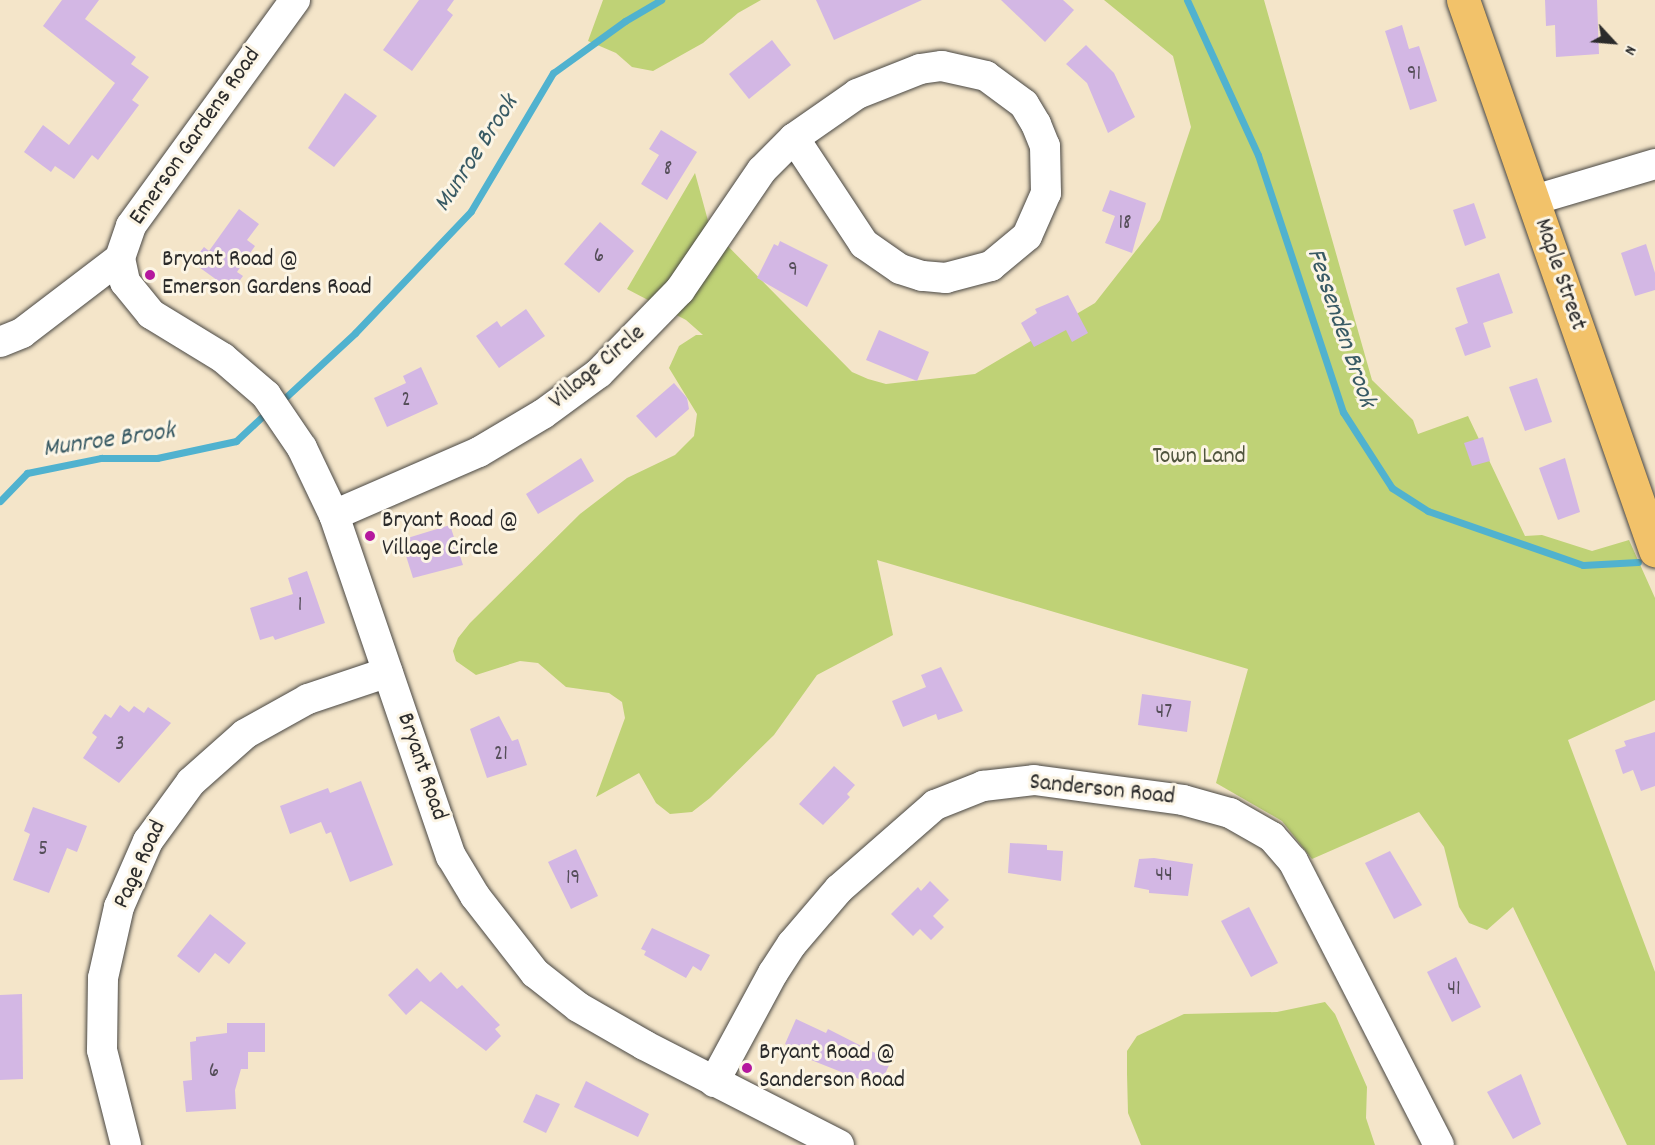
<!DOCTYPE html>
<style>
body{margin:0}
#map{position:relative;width:1655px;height:1145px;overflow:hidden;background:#f4e5c9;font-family:Dekko,sans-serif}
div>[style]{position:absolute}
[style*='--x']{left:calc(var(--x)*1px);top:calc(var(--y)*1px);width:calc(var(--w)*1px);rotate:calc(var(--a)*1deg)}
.green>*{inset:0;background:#bfd276}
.stream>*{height:7px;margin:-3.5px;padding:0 3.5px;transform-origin:3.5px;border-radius:3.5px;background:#50b2cf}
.building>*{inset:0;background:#d3b7e4}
.roads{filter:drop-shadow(0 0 2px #494743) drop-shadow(0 0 2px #494743)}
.minor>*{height:30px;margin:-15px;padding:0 15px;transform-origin:15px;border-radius:15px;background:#fff}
.major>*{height:33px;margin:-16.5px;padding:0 16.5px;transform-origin:16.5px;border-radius:16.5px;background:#f2c26a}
.dots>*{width:16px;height:16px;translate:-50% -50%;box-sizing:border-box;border:3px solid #fcf5e5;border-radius:50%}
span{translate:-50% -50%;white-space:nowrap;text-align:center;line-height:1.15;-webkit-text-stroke:6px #fcf5e5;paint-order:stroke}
.number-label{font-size:21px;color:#554e59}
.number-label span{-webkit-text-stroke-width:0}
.street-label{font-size:24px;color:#2b2b2b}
.poi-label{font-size:24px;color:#2b2b2b}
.left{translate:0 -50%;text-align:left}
.park-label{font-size:24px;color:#50553e}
.water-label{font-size:26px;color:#385a64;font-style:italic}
.north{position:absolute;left:1583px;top:12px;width:60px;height:60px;-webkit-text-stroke:4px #fcf5e5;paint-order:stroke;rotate:116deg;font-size:16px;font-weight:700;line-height:24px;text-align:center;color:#2b2b2b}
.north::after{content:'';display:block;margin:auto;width:21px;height:27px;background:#2b2b2b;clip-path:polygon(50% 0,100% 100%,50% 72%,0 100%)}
</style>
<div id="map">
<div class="green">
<div style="clip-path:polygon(603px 0,761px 0,738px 13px,703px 43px,653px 71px,632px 67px,616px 53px,588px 41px)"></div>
<div style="clip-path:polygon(1104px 0,1264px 0,1372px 380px,1413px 420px,1418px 434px,1468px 416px,1525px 536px,1542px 535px,1592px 551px,1629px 540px,1655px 598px,1655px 700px,1568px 740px,1655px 972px,1655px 1145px,1627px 1145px,1513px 907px,1487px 930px,1469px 923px,1459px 907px,1444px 847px,1419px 812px,1312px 859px,1282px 821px,1216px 783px,1248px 669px,877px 560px,893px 635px,817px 675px,774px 735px,710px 798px,692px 812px,670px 814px,656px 803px,639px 773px,596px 797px,625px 718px,622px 702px,609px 693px,566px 687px,538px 663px,520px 661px,476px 675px,456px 661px,453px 651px,458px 638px,470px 623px,580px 514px,627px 478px,675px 455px,694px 436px,697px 414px,669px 368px,679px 346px,696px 335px,703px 335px,686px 320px,627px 289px,695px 173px,710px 228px,852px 372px,868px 379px,886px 384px,975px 374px,1095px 303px,1160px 220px,1191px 127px,1173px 56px)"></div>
<div style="clip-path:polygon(1325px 1002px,1335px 1014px,1367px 1087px,1366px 1118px,1375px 1145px,1141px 1145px,1128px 1113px,1127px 1074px,1127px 1051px,1137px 1036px,1184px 1014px,1277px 1012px)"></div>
</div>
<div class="stream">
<div style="--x:1187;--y:0;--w:170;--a:65.4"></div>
<div style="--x:1258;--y:155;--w:271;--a:71.7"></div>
<div style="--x:1343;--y:412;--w:90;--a:57.2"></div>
<div style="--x:1392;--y:488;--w:43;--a:32.6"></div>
<div style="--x:1428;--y:511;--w:164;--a:19.2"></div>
<div style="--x:1583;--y:565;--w:55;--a:-3.1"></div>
<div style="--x:287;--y:396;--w:93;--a:-42.8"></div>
<div style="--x:355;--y:333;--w:168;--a:-46.4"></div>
<div style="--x:471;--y:211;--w:161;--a:-59.3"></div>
<div style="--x:553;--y:73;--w:89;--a:-35.8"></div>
<div style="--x:625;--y:21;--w:42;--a:-30.3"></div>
<div style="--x:0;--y:501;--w:39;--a:-46"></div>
<div style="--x:27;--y:473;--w:76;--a:-11.5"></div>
<div style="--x:101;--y:458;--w:56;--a:0"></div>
<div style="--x:157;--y:458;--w:81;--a:-12.1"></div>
<div style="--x:236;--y:441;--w:34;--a:-43"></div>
</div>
<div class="building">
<div style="clip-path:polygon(62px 0,99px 0,85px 19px,136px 57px,131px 64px,149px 77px,132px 100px,139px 105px,98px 160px,92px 155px,74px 179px,55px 166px,51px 172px,24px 152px,43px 125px,69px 145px,115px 83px,43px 26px)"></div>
<div style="clip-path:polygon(419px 0,454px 0,447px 10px,453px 15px,412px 71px,383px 50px)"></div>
<div style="clip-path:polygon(816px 0,922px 0,834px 40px)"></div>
<div style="clip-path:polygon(1001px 0,1063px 0,1074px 10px,1045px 42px)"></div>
<div style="clip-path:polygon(1545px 0,1597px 0,1599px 54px,1556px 57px,1555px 25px,1546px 26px)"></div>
<div style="clip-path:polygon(1402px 25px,1409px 49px,1419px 46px,1437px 101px,1410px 110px,1385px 31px)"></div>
<div style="clip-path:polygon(772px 40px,791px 65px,749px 99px,729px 74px)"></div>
<div style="clip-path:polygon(1086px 45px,1114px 73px,1135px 117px,1108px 133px,1087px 83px,1066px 64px)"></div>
<div style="clip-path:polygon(345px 93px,377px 116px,334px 167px,308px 148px)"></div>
<div style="clip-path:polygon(661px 130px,697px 152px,667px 200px,641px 184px,659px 155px,649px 149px)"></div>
<div style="clip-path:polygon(1110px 190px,1146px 203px,1132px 253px,1105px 243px,1115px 216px,1102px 211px)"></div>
<div style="clip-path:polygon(1474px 203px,1486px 238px,1465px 246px,1453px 210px)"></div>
<div style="clip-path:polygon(239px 209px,259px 224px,247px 240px,255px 246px,237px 272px,243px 276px,232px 291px,192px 262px,204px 247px,209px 251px)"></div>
<div style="clip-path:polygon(600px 222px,634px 251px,599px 293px,564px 264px)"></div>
<div style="clip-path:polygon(780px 241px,828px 265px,807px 307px,757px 278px,774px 244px,778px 246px)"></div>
<div style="clip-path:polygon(1646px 244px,1655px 273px,1655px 290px,1635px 296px,1621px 253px)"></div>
<div style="clip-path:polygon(1499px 273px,1513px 313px,1483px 323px,1491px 347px,1465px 356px,1455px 328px,1468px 323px,1456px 288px)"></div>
<div style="clip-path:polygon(1068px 295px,1088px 333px,1072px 342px,1066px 330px,1034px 347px,1021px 323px,1037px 313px,1035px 309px)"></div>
<div style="clip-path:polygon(526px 309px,545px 336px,499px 368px,476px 336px,497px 321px,501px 327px)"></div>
<div style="clip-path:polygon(879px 330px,929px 352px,917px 381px,866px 360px)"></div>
<div style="clip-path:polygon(421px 367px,438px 404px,387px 427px,374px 398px,406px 383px,403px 376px)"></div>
<div style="clip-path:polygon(1537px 378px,1552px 422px,1525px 431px,1509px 387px)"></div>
<div style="clip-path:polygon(674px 383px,687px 398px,689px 409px,656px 438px,636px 416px)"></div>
<div style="clip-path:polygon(1483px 437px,1490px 461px,1472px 466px,1464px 443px)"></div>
<div style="clip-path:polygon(581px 458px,594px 481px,538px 514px,526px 494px)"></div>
<div style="clip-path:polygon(1565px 458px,1580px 512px,1558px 520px,1539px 468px)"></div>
<div style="clip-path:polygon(450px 525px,463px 565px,413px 578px,401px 540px)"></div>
<div style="clip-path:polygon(307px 571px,325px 623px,275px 640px,273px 636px,260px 640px,250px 608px,293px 594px,288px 578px)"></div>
<div style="clip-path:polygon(941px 667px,963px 711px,938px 720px,936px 714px,903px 727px,892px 701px,926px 687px,921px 675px)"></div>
<div style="clip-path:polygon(1142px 694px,1191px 701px,1187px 732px,1138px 725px)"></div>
<div style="clip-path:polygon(120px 705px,129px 712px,134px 706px,144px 713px,148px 707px,171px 723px,119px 783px,83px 758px,97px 737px,92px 733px,105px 714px,111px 718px)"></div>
<div style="clip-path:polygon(499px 716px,512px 741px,518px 739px,527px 765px,487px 778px,470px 729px)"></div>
<div style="clip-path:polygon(1655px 732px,1655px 786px,1641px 791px,1633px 770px,1623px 774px,1615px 750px,1626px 746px,1624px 741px)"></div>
<div style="clip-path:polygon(834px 766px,855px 785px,847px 794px,850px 797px,823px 825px,799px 804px)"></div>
<div style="clip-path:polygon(361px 781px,393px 865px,350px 882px,331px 832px,326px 834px,321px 822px,290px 834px,280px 806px,328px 788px,330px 793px)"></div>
<div style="clip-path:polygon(33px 807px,87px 826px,77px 852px,67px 848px,49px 893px,13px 880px,30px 834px,24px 831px)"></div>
<div style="clip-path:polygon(1010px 843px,1047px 845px,1047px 850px,1063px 851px,1061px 881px,1008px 873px)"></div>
<div style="clip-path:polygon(576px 849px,598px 896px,571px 909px,548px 862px)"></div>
<div style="clip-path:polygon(1390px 851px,1422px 905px,1394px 919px,1365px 863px)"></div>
<div style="clip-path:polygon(1154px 858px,1193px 864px,1188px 896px,1149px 893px,1149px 890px,1134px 887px,1139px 859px)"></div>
<div style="clip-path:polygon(930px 881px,949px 900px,933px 916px,944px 927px,931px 940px,920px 929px,913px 936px,891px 914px,918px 887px,921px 891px)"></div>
<div style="clip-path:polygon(1249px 907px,1278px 963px,1251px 977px,1221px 921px)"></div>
<div style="clip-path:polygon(210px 914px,246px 943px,229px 964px,215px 953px,199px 973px,177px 956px)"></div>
<div style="clip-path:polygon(652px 928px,710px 955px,701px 971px,693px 966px,686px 978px,644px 955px,646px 951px,641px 949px)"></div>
<div style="clip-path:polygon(1456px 957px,1481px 1007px,1452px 1022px,1427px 972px)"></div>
<div style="clip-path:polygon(417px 968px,430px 982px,441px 972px,457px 989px,462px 985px,500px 1025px,495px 1029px,501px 1036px,486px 1051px,421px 1001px,406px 1015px,388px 995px)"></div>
<div style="clip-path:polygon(22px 994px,23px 1079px,0 1080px,0 995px)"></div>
<div style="clip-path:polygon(796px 1019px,826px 1033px,828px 1029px,891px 1061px,879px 1087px,786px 1050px,789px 1046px,785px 1044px)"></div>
<div style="clip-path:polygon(227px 1023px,265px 1023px,265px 1052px,248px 1052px,248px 1069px,241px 1069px,235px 1090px,236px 1109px,186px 1112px,183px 1081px,192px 1080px,190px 1042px,196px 1041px,196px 1037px,227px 1033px)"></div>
<div style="clip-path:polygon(1521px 1074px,1541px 1124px,1513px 1139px,1487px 1092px)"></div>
<div style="clip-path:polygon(586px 1081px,649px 1114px,638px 1137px,574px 1107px)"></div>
<div style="clip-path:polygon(536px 1094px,560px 1104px,546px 1133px,523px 1122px)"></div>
</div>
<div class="roads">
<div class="minor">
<div style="--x:295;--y:0;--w:279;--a:126"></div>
<div style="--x:131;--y:226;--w:34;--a:109"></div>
<div style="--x:120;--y:258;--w:25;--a:78"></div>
<div style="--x:125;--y:282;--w:41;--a:50.9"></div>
<div style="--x:151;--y:314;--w:84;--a:31.4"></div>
<div style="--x:223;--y:358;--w:57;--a:40.7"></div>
<div style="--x:266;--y:395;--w:64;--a:55.8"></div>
<div style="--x:302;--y:448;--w:74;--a:64.5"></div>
<div style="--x:334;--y:515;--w:361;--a:71.1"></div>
<div style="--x:451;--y:856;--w:47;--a:59"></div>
<div style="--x:475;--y:896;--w:98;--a:52.1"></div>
<div style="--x:535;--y:973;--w:55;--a:38.3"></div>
<div style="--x:578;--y:1007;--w:76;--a:29.9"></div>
<div style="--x:644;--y:1045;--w:219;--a:27.1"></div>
<div style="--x:1534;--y:200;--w:126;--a:-16.6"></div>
<div style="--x:0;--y:342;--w:24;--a:-22"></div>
<div style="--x:22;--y:333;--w:123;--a:-37.4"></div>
<div style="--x:334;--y:515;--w:158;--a:-23.5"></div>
<div style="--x:479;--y:452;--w:74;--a:-30.7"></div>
<div style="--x:543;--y:414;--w:69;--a:-36.2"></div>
<div style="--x:599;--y:373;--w:116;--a:-45.7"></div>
<div style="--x:680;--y:290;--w:145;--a:-55.7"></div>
<div style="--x:762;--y:170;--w:45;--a:-45"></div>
<div style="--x:794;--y:138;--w:77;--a:-34.9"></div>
<div style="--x:857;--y:94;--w:68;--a:-21.6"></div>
<div style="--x:920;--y:69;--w:22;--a:-8"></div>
<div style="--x:942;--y:66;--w:45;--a:12.8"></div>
<div style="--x:986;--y:76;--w:47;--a:36.4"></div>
<div style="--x:1024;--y:104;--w:23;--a:59"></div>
<div style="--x:1036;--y:124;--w:24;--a:68"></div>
<div style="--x:1045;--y:146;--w:47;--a:88.8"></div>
<div style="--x:1046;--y:193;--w:47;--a:113.8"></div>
<div style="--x:1027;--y:236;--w:47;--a:140.2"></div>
<div style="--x:991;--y:266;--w:47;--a:165.1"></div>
<div style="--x:946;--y:278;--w:24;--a:-175"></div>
<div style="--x:922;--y:276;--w:23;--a:-162"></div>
<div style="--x:900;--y:269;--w:44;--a:-145.2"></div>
<div style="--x:864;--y:244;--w:127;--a:-123.4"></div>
<div style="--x:714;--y:1082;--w:124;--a:-61.6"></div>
<div style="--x:773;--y:973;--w:35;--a:-57"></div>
<div style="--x:792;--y:944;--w:72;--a:-49.5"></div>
<div style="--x:839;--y:889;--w:128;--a:-41.2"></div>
<div style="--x:935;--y:805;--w:52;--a:-21.6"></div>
<div style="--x:983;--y:786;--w:51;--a:-6.7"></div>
<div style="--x:1034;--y:780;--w:150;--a:7.6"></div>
<div style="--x:1183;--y:800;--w:49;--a:15.5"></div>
<div style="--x:1230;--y:813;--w:48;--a:29.7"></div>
<div style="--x:1272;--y:837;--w:32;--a:49"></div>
<div style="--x:1293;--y:861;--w:319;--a:62.8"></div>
<div style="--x:126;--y:1145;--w:98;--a:-104.2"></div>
<div style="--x:102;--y:1050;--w:72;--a:-89.2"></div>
<div style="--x:103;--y:978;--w:73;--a:-77.3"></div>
<div style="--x:119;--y:907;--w:72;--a:-66.3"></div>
<div style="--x:148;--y:841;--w:73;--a:-53.9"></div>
<div style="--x:191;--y:782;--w:72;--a:-41.6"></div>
<div style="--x:245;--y:734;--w:72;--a:-29.1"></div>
<div style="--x:308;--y:699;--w:84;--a:-18.6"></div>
</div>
<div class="major">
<div style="--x:1463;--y:0;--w:583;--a:70.76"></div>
</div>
</div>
<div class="dots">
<div style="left:150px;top:275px;background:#b5179e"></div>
<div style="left:370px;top:536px;background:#b5179e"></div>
<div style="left:747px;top:1068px;background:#b5179e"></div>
</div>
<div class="number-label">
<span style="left:1414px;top:75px">91</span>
<span style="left:668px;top:170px">8</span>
<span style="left:1125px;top:224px">18</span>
<span style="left:599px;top:257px">6</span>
<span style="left:793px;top:271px">9</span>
<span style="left:406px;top:401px">2</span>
<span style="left:300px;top:606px">1</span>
<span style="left:1164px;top:713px">47</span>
<span style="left:120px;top:745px">3</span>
<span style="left:501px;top:755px">21</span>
<span style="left:43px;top:850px">5</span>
<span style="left:1164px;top:876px">44</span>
<span style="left:573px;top:879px">19</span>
<span style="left:1454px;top:990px">41</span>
<span style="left:214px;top:1072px">6</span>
</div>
<div class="street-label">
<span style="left:196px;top:137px;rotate:-55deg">Emerson Gardens Road</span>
<span style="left:1559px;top:275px;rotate:71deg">Maple Street</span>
<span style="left:598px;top:368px;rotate:-40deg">Village Circle</span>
<span style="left:421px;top:767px;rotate:71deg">Bryant Road</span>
<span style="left:1102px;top:791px;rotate:6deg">Sanderson Road</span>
<span style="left:141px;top:865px;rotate:-65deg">Page Road</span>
</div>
<div class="poi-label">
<span class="left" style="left:162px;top:275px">Bryant Road @<br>Emerson Gardens Road</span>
<span class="left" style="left:382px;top:536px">Bryant Road @<br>Village Circle</span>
<span class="left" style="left:759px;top:1068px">Bryant Road @<br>Sanderson Road</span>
</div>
<div class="park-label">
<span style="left:1199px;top:458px">Town Land</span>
</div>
<div class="water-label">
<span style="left:477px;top:154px;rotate:-57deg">Munroe Brook</span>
<span style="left:1340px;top:328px;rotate:71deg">Fessenden Brook</span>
<span style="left:109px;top:441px;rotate:-8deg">Munroe Brook</span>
</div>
<div class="north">N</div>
</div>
